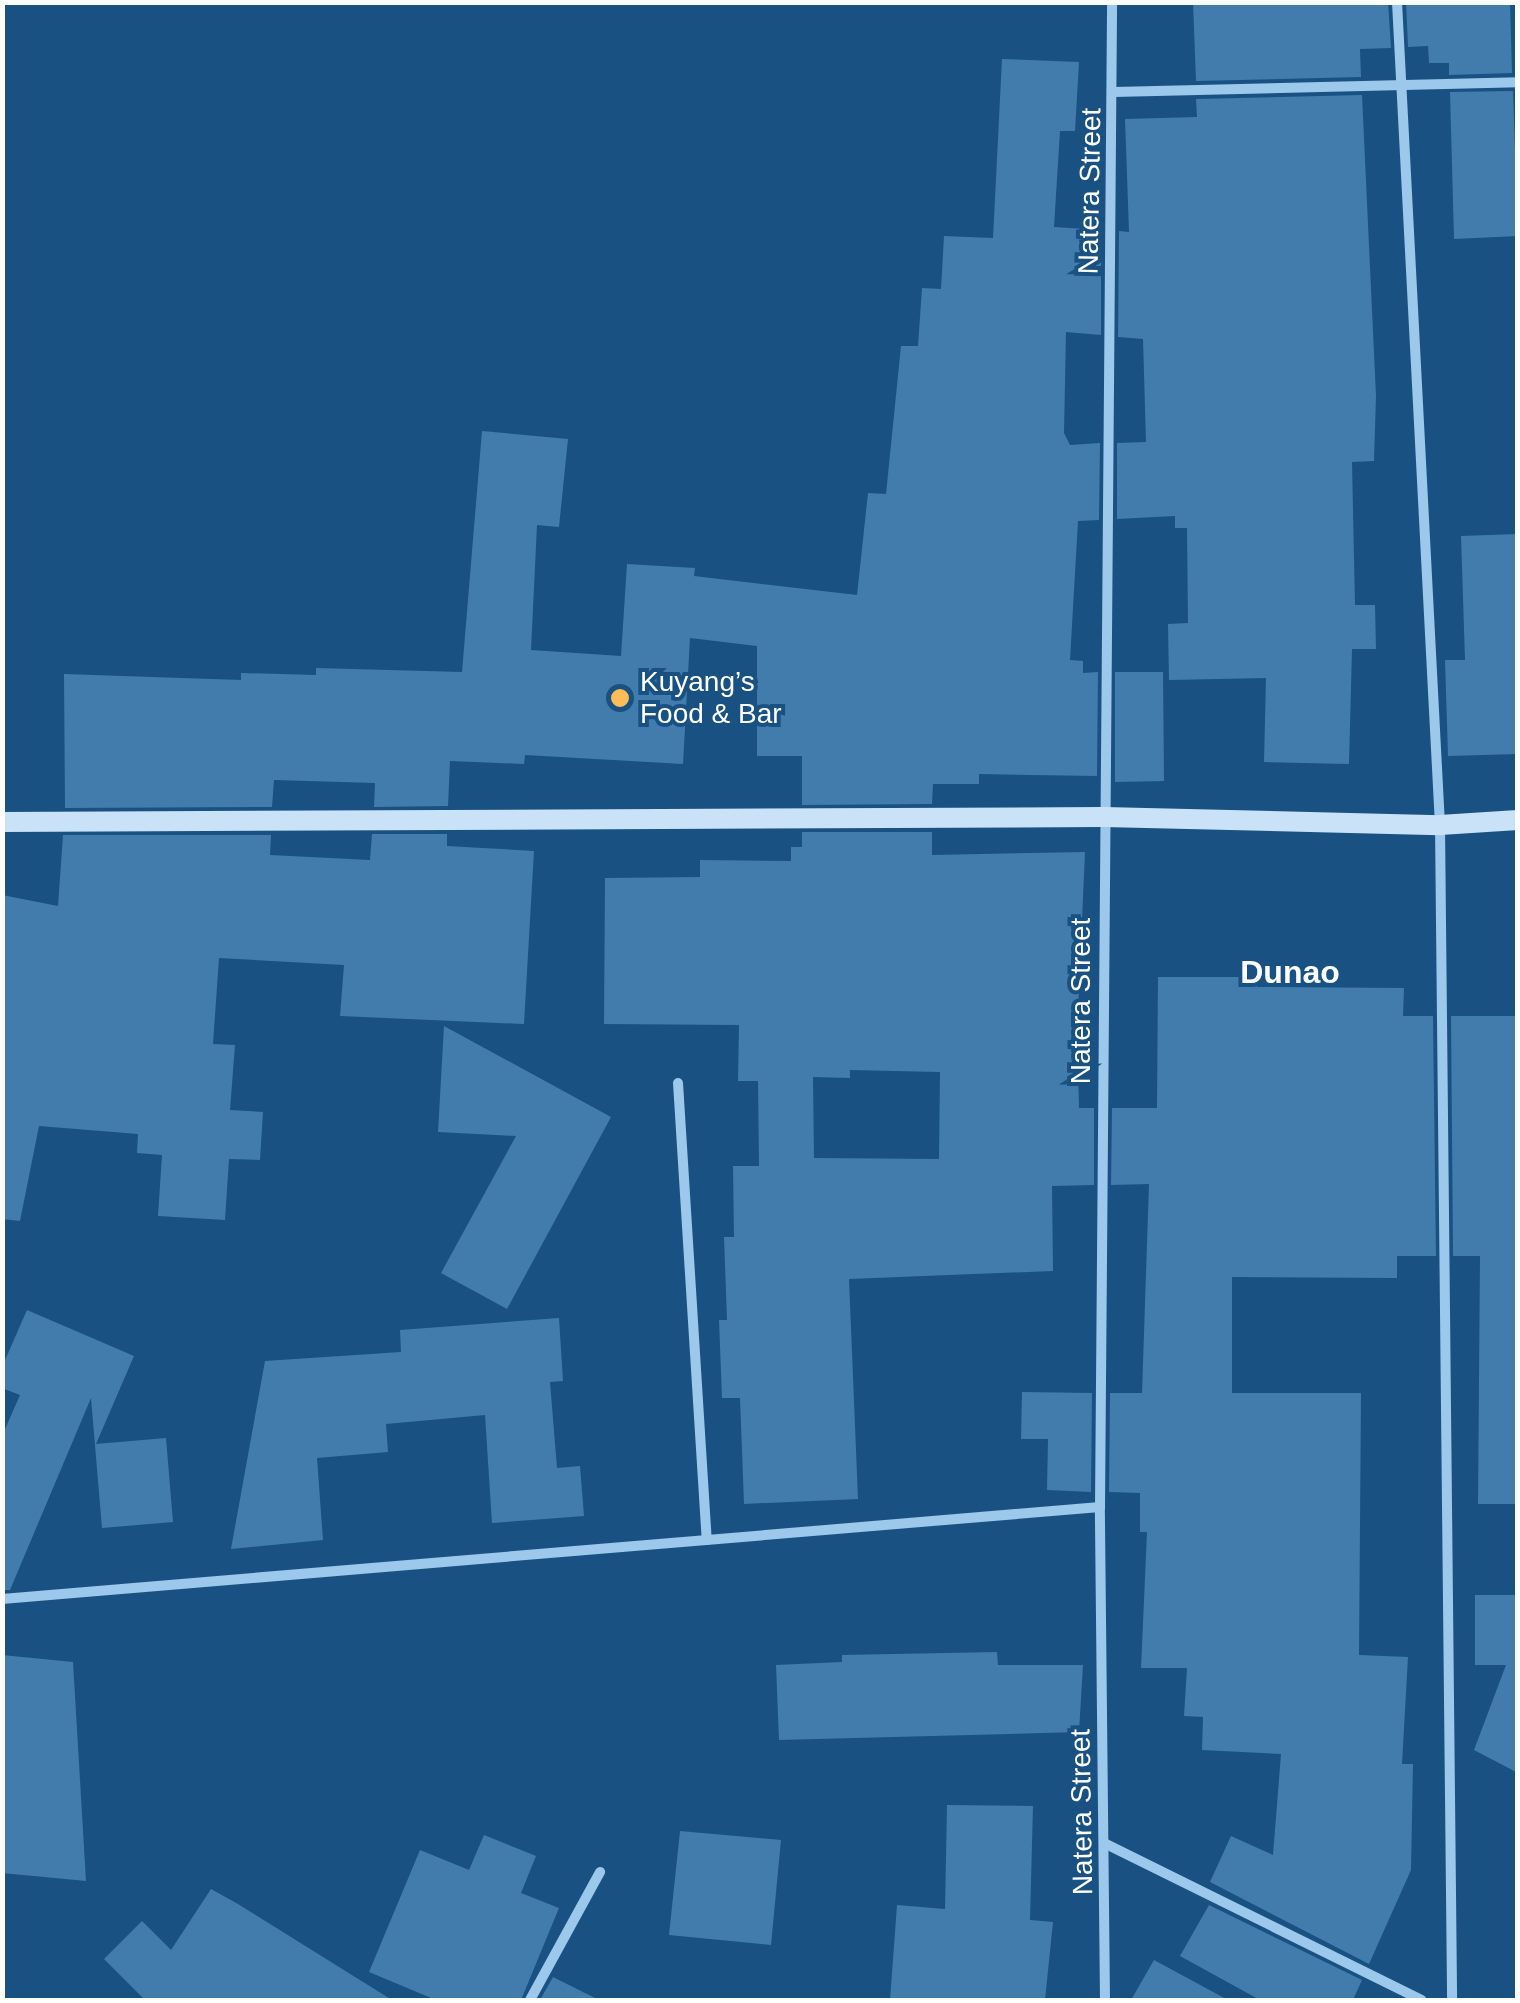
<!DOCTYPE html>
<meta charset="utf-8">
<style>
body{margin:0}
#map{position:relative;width:1520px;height:2003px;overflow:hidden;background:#195282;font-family:Helvetica,sans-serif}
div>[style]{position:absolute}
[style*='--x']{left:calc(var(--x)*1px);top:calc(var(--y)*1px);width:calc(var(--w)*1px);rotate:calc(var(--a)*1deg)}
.building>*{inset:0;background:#417cac}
.street>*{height:10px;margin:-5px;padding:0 5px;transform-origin:5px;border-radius:5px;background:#9cc8eb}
.secondary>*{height:20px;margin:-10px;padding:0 10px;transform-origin:10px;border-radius:10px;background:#c9e2f8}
.dots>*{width:28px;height:28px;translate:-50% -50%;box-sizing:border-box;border:5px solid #195282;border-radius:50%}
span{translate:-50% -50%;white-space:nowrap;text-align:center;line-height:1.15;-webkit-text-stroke:8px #195282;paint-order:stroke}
.street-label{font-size:28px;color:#fff}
.poi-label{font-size:28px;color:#fff}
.left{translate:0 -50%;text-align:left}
.quarter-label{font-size:32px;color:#fff;font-weight:700}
.frame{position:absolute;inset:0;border:5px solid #fff;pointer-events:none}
</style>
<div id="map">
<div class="building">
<div style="clip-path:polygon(1193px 2px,1388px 2px,1391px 48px,1360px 49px,1361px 77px,1196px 81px)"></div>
<div style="clip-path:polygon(1406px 2px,1510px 2px,1512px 73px,1449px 75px,1449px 63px,1429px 63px,1428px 46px,1408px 47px)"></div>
<div style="clip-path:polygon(1002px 59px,1079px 62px,1075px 131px,1060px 131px,1054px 227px,1101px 230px,1101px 335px,1066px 332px,1064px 433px,1070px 445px,1100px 443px,1099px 520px,1078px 521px,1070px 660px,1083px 661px,1083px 673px,1098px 672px,1097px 776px,979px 774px,979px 784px,933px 784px,932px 804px,802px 805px,802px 756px,757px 756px,757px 646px,690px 638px,683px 764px,525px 755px,524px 764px,450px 761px,448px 806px,374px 807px,375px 783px,274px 780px,272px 807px,65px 808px,64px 674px,241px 680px,241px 673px,316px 675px,316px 668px,462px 672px,482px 431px,568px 439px,559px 527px,537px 525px,531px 650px,621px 656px,627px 564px,695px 568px,694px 576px,857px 595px,868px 493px,886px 494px,901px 346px,918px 346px,922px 288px,941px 289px,944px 236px,993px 238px)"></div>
<div style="clip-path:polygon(1513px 91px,1518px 236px,1454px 239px,1450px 92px)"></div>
<div style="clip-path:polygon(1362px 95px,1376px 396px,1374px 461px,1352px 462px,1355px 605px,1375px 605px,1376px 649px,1352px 649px,1349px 764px,1264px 762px,1266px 678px,1169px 680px,1168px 624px,1188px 623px,1187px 528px,1175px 528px,1175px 516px,1117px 519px,1117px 443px,1146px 442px,1143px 339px,1118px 337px,1119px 231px,1129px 232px,1125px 119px,1197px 117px,1196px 99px)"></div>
<div style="clip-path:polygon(1518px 534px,1518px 754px,1448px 756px,1445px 660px,1465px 660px,1461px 536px)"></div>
<div style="clip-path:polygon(1115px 672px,1163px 672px,1164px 781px,1115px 782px)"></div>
<div style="clip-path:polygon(evenodd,802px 832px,932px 832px,932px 855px,1085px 852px,1077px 1034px,1079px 1108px,1094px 1108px,1094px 1185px,1052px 1186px,1053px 1271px,849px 1279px,858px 1499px,744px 1504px,740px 1398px,722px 1398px,719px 1320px,727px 1320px,724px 1237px,734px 1237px,733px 1166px,759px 1166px,758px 1081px,738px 1081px,739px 1025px,604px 1024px,605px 878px,700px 877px,700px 860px,791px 861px,791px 847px,802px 847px,802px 832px,850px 1070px,940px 1072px,939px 1159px,814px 1158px,813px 1077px,850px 1078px,850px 1070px)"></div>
<div style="clip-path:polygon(372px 834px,447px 834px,447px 846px,534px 851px,524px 1024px,340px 1016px,344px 965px,219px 958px,213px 1044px,235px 1045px,230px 1110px,263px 1112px,260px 1160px,229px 1159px,225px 1220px,158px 1216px,162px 1155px,137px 1153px,138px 1134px,39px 1126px,20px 1221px,2px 1219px,2px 895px,58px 906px,63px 835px,271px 835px,270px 855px,370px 860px)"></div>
<div style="clip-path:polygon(1158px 977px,1257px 977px,1257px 987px,1404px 988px,1403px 1016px,1433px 1016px,1436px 1256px,1397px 1256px,1397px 1278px,1232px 1277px,1232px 1393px,1361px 1393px,1359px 1655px,1408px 1657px,1402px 1764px,1413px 1764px,1411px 1870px,1369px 1964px,1210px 1882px,1231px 1836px,1273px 1855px,1281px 1754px,1202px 1750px,1203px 1717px,1184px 1716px,1187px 1668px,1141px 1668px,1147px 1532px,1140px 1532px,1140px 1493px,1109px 1492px,1110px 1393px,1142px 1393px,1149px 1184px,1111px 1185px,1112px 1108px,1157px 1108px)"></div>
<div style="clip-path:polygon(1451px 1016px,1518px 1016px,1518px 1504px,1478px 1504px,1480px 1256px,1453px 1256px)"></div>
<div style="clip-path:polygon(444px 1026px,611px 1117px,507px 1309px,441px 1273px,516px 1136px,438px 1132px)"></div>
<div style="clip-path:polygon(27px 1310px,134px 1356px,96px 1444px,166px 1438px,173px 1522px,102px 1528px,91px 1398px,10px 1590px,2px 1590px,2px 1436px,20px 1395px,2px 1388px,2px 1367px)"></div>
<div style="clip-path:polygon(559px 1318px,563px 1381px,550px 1382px,557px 1468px,580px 1466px,584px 1516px,492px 1523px,485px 1415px,386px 1424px,388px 1452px,317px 1458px,323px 1540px,231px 1549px,265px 1361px,401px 1352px,400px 1330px)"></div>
<div style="clip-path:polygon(1022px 1392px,1092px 1393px,1091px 1492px,1047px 1490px,1048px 1439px,1021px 1439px)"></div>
<div style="clip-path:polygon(1475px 1595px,1518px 1595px,1518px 1773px,1474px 1750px,1506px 1665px,1475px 1665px)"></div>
<div style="clip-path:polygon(997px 1652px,998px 1665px,1083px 1665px,1079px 1732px,779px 1740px,776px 1665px,842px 1662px,842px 1655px)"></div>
<div style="clip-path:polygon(2px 1655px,73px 1662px,86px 1881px,2px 1873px)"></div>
<div style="clip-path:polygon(947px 1805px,1033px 1806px,1030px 1920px,1053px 1922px,1045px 2000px,890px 2000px,897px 1905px,945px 1909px)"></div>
<div style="clip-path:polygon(680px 1831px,781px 1840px,771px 1945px,669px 1935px)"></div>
<div style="clip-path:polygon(484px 1835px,536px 1856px,521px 1893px,559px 1908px,521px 2000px,436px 2000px,369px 1972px,420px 1850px,469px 1870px)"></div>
<div style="clip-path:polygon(211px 1889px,238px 1904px,392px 2000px,145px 2000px,104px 1959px,142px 1921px,171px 1950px)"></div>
<div style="clip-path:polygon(1209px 1905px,1362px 1980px,1353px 2000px,1260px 2000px,1180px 1956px)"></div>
<div style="clip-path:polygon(1154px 1960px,1228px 2000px,1131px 2000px)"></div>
<div style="clip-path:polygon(553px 1977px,599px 2000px,540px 2000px)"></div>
</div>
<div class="street">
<div style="--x:1397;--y:2;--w:824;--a:87.01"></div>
<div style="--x:1440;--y:825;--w:1175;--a:89.41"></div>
<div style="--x:1114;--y:92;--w:404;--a:-1.4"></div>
<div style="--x:678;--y:1083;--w:458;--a:86.4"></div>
<div style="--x:2;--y:1599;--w:1102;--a:-4.79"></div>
<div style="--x:1106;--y:1844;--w:352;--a:26.3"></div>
<div style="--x:530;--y:2000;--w:146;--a:-61.3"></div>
<div style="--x:1105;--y:2000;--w:493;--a:-90.6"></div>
<div style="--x:1100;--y:1507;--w:1505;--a:-89.54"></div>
</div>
<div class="secondary">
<div style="--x:2;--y:822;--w:1102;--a:-0.26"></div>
<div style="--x:1104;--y:817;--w:336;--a:1.4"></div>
<div style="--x:1440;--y:825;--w:78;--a:-3.7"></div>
</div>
<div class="dots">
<div style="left:620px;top:698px;background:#ffbd57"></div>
</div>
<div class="street-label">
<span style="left:1090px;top:191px;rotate:-89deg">Natera Street</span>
<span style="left:1081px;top:1001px;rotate:-90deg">Natera Street</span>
<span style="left:1082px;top:1812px;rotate:-91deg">Natera Street</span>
</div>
<div class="poi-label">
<span class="left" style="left:640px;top:698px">Kuyang’s<br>Food &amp; Bar</span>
</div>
<div class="quarter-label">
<span style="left:1290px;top:972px">Dunao</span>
</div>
<div class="frame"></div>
</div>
